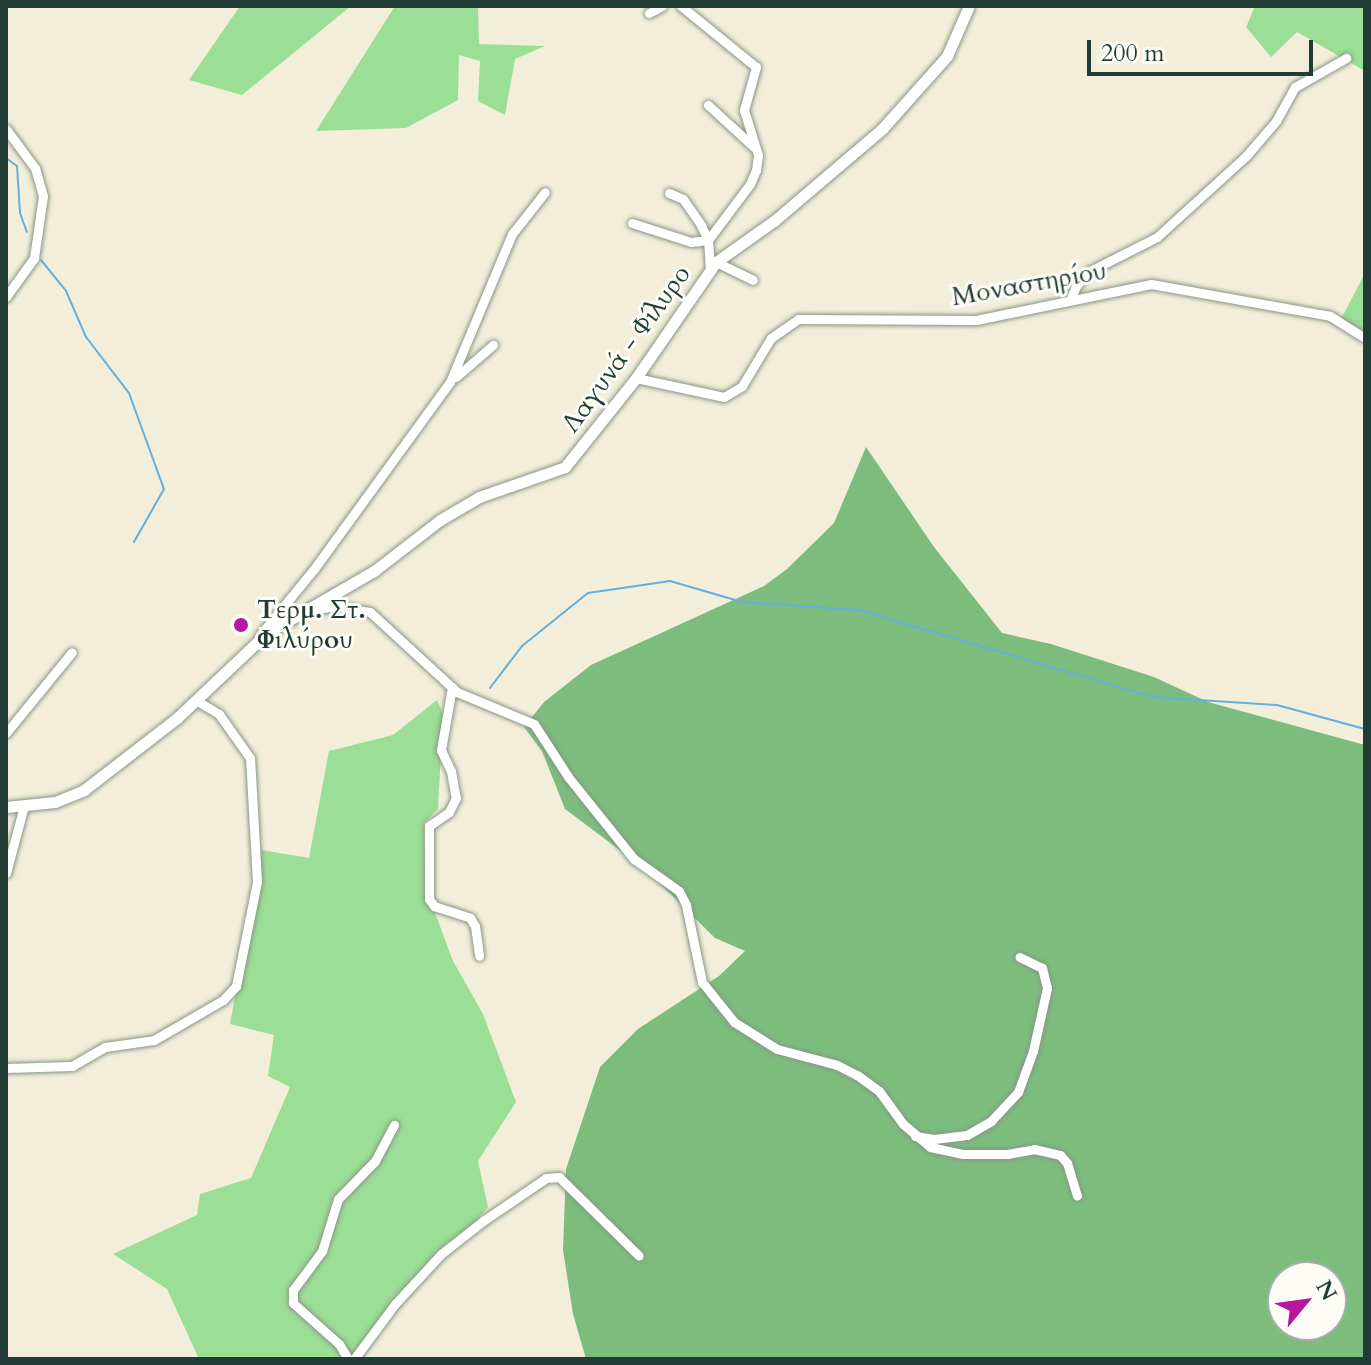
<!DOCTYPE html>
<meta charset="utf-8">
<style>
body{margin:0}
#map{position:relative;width:1371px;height:1365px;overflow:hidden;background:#f2eeda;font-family:Cardo,serif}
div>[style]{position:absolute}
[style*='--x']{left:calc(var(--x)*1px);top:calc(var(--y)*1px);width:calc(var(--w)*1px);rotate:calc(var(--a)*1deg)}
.green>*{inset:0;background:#9bde95}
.forest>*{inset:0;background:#7cbd7e}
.stream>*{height:2px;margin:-1px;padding:0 1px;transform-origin:1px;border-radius:1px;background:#64afdc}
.roads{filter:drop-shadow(0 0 2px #889687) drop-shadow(0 0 2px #889687)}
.minor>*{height:9px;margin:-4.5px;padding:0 4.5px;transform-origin:4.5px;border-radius:4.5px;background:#fff}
.tertiary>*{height:11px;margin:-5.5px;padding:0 5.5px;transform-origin:5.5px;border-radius:5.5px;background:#fff}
.dots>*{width:22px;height:22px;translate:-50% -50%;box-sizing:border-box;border:4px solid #fdfcf7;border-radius:50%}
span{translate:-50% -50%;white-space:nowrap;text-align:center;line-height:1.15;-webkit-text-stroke:6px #fdfcf7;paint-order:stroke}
.street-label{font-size:26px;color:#1f3d34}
.poi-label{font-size:26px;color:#1f3d34;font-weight:700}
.left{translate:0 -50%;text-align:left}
.frame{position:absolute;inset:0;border:8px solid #1f3d34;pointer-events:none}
.north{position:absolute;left:1267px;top:1261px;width:80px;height:80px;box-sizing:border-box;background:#fdfcf7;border:2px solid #a4b0a9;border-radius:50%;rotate:61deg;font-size:22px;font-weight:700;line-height:32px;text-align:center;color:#1f3d34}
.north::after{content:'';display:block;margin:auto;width:28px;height:36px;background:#b5179e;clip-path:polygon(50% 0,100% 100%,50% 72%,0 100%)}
.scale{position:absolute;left:1087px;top:40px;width:226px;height:36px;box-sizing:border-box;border:4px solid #1f3d34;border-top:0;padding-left:10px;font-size:24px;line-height:28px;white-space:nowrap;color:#1f3d34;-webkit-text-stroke:6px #fdfcf7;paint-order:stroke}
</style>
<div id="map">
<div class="green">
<div style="clip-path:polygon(240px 6px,351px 6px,242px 95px,189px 80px)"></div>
<div style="clip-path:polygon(395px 6px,478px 6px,479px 44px,545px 46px,515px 59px,505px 115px,478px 101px,480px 61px,459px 55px,458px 100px,406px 128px,316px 131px)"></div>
<div style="clip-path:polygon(1255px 6px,1365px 6px,1365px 71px,1297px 32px,1271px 57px,1246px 27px)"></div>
<div style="clip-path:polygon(1365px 273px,1365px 338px,1340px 321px)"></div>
<div style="clip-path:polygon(437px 700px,443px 714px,438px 809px,424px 823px,425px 886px,453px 961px,483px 1014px,516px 1102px,478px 1161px,488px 1207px,355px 1359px,199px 1359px,167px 1289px,113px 1254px,197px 1215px,200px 1194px,251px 1178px,290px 1087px,268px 1076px,274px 1035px,230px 1024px,261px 850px,309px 858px,329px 751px,393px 735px)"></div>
</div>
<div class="forest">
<div style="clip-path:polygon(evenodd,866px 447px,934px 547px,1002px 633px,1051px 644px,1154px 677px,1208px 702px,1365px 745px,1365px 1359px,586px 1359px,573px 1314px,563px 1250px,566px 1169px,600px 1067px,638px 1029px,719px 976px,745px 951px,715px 938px,645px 869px,565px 809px,542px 751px,524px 727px,544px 702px,591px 665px,764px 586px,787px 569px,834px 523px,866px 447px,1283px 1277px,1331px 1277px,1331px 1325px,1283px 1325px,1283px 1277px)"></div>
</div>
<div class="stream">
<div style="--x:6;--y:158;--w:14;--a:36"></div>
<div style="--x:17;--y:166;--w:47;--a:86.3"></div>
<div style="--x:20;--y:213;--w:20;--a:70"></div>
<div style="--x:41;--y:260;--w:40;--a:51"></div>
<div style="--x:66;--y:291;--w:50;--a:66.5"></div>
<div style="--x:86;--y:337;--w:71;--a:52.5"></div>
<div style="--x:129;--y:393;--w:102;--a:70"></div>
<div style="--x:164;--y:489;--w:61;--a:119.5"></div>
<div style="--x:490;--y:688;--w:53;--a:-52.7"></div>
<div style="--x:522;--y:646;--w:85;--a:-38.8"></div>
<div style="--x:588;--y:593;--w:83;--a:-8.3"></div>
<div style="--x:670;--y:581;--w:75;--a:16.3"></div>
<div style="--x:742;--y:602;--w:117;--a:3.9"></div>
<div style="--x:859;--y:610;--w:306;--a:16.5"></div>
<div style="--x:1152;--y:697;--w:125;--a:3.7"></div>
<div style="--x:1277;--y:705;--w:91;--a:15.3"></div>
</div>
<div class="roads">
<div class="minor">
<div style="--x:649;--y:13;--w:15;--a:-28"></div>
<div style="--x:708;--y:105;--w:62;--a:42.4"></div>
<div style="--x:6;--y:129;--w:49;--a:53.4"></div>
<div style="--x:35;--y:168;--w:29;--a:74"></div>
<div style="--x:43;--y:196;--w:63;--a:98.3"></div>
<div style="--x:34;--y:258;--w:48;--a:125.7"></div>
<div style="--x:669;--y:193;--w:15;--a:23"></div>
<div style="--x:683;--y:199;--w:32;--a:55"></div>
<div style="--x:701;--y:225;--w:17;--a:65"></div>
<div style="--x:708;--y:240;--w:30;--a:86"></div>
<div style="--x:632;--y:223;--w:62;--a:17.9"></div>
<div style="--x:691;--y:242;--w:17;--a:-7"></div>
<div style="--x:708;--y:240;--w:70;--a:-53.1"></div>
<div style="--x:750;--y:184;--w:15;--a:-67"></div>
<div style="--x:756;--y:170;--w:15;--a:-82"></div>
<div style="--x:758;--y:155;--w:47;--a:-107.3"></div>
<div style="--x:744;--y:110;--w:45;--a:-74.4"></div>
<div style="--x:756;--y:67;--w:97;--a:-140.9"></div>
<div style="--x:716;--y:262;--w:41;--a:25.9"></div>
<div style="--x:1071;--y:298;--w:13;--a:-67"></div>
<div style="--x:1076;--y:286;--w:18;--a:-49"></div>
<div style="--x:1088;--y:272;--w:77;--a:-26.9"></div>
<div style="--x:1157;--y:237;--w:120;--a:-42.3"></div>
<div style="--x:1246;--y:156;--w:46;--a:-49.4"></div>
<div style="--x:1276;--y:121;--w:39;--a:-61"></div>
<div style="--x:1295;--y:87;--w:59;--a:-29.6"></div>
<div style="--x:456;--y:377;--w:49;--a:-40.9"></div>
<div style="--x:636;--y:378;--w:90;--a:12.2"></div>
<div style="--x:724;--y:397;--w:21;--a:-31"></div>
<div style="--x:742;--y:386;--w:56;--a:-58.9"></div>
<div style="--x:771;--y:338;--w:33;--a:-35"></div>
<div style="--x:798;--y:319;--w:178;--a:0.3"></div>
<div style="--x:976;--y:320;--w:179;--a:-11.6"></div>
<div style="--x:1151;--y:284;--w:182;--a:10.1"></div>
<div style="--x:1330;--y:316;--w:41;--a:32.2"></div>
<div style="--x:311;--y:610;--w:25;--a:-9"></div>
<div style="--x:336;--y:606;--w:35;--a:10"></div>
<div style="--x:370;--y:612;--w:118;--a:42.6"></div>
<div style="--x:457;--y:692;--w:83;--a:22.6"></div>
<div style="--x:534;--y:724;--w:64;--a:57.1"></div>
<div style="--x:569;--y:778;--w:104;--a:51.3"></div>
<div style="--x:634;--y:859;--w:55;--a:35.4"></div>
<div style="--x:679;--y:891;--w:16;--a:63"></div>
<div style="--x:686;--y:905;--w:79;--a:78.3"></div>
<div style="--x:702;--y:982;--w:51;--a:51.3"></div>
<div style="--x:734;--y:1022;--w:51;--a:32.1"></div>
<div style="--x:777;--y:1049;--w:62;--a:14.9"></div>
<div style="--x:837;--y:1065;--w:22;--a:27"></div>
<div style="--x:857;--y:1075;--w:27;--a:36"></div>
<div style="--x:879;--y:1091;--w:41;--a:54"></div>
<div style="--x:903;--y:1124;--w:35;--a:40"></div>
<div style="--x:930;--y:1147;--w:34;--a:12"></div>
<div style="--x:963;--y:1154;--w:44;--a:0"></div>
<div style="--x:1007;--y:1154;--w:27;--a:-10"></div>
<div style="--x:1034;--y:1149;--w:27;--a:13"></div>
<div style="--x:1060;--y:1155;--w:11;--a:49"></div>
<div style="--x:1067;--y:1163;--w:34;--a:73"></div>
<div style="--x:260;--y:635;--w:85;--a:-50.7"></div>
<div style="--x:314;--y:569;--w:231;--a:-54"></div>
<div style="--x:450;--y:382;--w:160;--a:-67.3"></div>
<div style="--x:512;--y:234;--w:53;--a:-51.8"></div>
<div style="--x:452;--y:687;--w:64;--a:99.9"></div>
<div style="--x:441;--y:750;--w:23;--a:65"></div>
<div style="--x:451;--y:771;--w:27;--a:80"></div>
<div style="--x:456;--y:798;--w:16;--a:117"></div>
<div style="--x:449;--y:812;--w:24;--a:145"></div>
<div style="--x:429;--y:826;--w:73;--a:90"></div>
<div style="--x:429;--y:899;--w:9;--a:54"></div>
<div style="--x:434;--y:906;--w:38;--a:18"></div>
<div style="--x:470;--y:918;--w:9;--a:58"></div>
<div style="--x:475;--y:926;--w:30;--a:82"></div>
<div style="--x:6;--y:733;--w:104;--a:-50.8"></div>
<div style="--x:6;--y:873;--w:69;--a:-75"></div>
<div style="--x:6;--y:1068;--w:66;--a:-1.7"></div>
<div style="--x:72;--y:1066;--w:38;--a:-30"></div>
<div style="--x:105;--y:1047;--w:49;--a:-8.1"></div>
<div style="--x:154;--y:1040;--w:80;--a:-30.1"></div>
<div style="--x:223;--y:1000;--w:19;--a:-47"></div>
<div style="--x:236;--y:986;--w:106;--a:-78.6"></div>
<div style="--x:257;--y:882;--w:124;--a:-93.2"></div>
<div style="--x:250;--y:758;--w:54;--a:-125.2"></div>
<div style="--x:219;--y:714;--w:27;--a:-149"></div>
<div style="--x:915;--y:1136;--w:19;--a:9"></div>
<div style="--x:934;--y:1139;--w:33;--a:-7"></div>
<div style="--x:967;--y:1135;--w:28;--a:-30"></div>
<div style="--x:991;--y:1121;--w:40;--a:-47"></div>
<div style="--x:1018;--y:1092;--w:44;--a:-69.9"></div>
<div style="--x:1033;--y:1051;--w:65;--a:-77.5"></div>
<div style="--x:1047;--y:988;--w:21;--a:-104"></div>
<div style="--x:1042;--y:968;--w:25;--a:-154"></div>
<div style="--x:348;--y:1359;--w:17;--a:-121"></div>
<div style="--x:339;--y:1344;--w:62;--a:-138.3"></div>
<div style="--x:293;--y:1303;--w:13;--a:-90"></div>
<div style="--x:293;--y:1290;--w:49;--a:-53.4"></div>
<div style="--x:322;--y:1251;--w:54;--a:-72.9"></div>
<div style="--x:338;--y:1199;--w:53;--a:-45.8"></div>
<div style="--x:375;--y:1161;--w:41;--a:-62.2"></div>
<div style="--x:354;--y:1359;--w:69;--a:-53.3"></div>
<div style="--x:395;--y:1304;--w:68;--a:-47.4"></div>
<div style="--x:441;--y:1254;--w:53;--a:-38.2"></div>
<div style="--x:483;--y:1221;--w:76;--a:-34.3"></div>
<div style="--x:546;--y:1178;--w:13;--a:-4"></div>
<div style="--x:559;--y:1177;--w:112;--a:44.6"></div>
</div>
<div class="tertiary">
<div style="--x:6;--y:807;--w:49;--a:-5.8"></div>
<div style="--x:55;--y:802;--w:31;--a:-22"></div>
<div style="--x:84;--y:790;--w:118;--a:-37.7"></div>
<div style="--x:177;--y:718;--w:124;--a:-43.4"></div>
<div style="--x:267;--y:633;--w:124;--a:-30.1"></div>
<div style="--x:374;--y:571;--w:83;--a:-37.7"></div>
<div style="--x:440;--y:520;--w:45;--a:-30.5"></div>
<div style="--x:479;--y:497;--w:91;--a:-19.2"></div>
<div style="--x:565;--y:467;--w:114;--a:-51.4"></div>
<div style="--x:636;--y:378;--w:141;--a:-55.4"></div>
<div style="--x:716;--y:262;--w:72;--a:-35.4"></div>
<div style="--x:775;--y:220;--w:140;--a:-40.4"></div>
<div style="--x:882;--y:129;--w:98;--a:-48.3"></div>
<div style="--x:947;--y:56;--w:55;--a:-66.3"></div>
</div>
</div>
<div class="dots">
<div style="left:241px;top:625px;background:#b5179e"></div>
</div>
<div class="street-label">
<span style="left:1029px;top:284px;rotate:-10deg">Μοναστηρίου</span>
<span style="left:626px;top:349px;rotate:-54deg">Λαγυνά - Φίλυρο</span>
</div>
<div class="poi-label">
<span class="left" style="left:257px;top:625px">Τερμ. Στ.<br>Φιλύρου</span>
</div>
<div class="frame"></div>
<div class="north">N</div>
<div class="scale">200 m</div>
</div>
